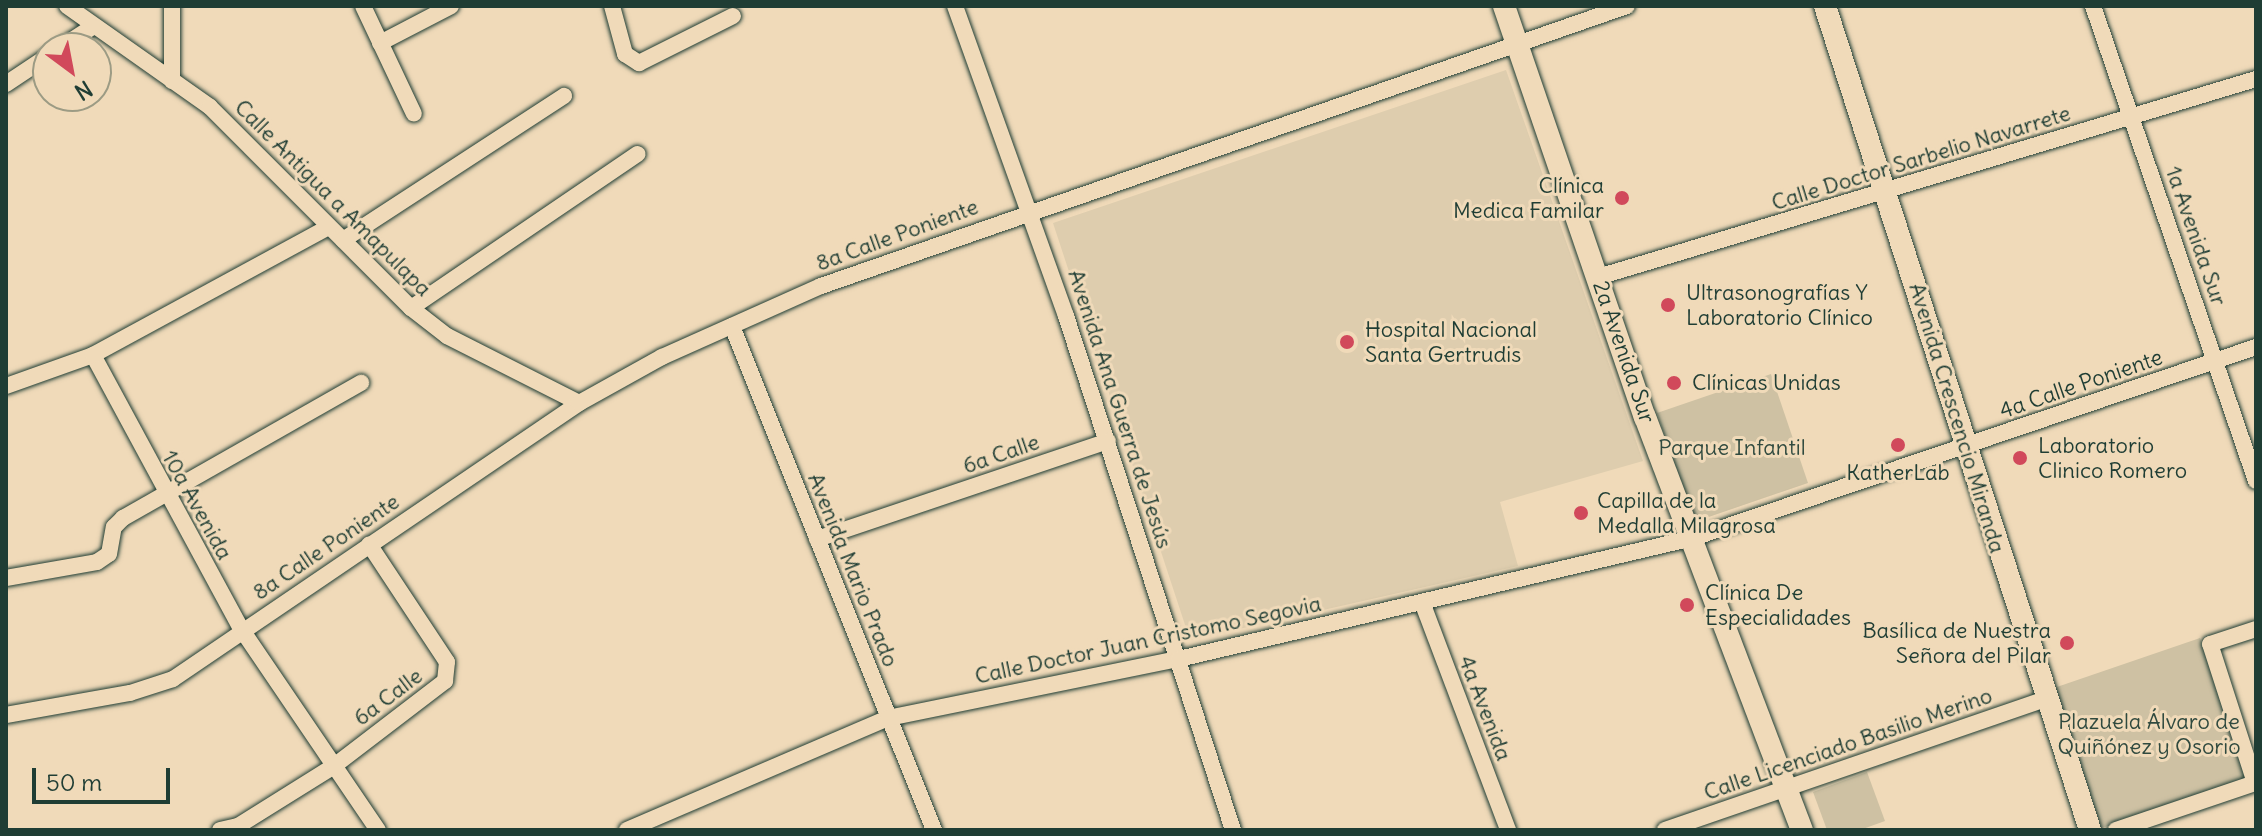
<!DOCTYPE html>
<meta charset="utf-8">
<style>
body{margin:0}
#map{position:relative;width:2262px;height:836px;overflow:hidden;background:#f0dab9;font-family:Delius,sans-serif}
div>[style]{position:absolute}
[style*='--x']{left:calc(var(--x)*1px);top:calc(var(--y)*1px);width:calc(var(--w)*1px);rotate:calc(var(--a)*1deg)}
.built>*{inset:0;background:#decdae}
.green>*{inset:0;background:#cec1a3}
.roads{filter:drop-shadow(0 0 2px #1f3d34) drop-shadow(0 0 2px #1f3d34)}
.street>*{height:16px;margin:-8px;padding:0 8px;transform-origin:8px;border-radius:8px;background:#f0dab9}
.secondary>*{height:22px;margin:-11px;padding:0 11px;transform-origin:11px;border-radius:11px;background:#f0dab9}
.dots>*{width:22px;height:22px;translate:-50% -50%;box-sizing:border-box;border:4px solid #f0dab9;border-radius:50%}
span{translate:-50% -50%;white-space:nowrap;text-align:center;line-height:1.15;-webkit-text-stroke:6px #f0dab9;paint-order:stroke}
.street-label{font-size:22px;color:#1f3d34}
.poi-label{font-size:22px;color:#1f3d34}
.right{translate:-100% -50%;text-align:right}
.left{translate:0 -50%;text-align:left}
.park-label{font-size:22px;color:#304a3f}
.frame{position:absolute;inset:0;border:8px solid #1f3d34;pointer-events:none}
.north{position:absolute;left:32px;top:32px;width:80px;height:80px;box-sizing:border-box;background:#f0dab9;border:2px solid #9c9b84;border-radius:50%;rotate:148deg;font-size:22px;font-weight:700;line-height:32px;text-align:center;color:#1f3d34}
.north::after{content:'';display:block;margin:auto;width:28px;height:36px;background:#d1495b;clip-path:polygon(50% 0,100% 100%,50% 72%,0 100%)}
.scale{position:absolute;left:32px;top:768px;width:138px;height:36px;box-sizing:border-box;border:4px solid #1f3d34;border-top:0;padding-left:10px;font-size:24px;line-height:28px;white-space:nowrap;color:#1f3d34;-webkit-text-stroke:6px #f0dab9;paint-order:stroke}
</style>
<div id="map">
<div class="built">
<div style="clip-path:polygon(1506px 70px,1643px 461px,1500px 502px,1518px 566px,1190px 640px,1053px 223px)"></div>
</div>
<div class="green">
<div style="clip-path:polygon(1771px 374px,1808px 483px,1694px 522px,1657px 413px)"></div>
<div style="clip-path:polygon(2200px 638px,2247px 779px,2099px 829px,2051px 689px)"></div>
<div style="clip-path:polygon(1867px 772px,1885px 821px,1860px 830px,1827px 830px,1813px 792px)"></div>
</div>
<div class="roads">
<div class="street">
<div style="--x:67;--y:6;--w:175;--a:35.2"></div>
<div style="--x:210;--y:107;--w:284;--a:45"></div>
<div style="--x:411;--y:308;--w:46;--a:37.9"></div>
<div style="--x:447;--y:336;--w:148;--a:26.9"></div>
<div style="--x:363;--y:6;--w:119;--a:64.7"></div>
<div style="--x:612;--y:6;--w:50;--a:74.8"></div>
<div style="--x:625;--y:54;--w:17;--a:33"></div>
<div style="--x:639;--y:63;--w:105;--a:-26.6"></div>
<div style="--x:955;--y:6;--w:329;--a:70.3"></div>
<div style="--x:1066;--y:316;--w:540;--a:72"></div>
<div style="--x:2093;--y:6;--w:502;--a:71.06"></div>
<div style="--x:380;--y:43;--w:80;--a:-27.5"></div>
<div style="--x:60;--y:48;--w:38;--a:-33"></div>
<div style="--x:172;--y:81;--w:75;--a:-90"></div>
<div style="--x:6;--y:84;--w:50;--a:-33.7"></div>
<div style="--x:343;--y:240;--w:264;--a:-33.1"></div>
<div style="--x:1598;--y:277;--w:687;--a:-16.75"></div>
<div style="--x:411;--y:308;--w:274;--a:-34.2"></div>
<div style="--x:732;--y:326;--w:543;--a:68.16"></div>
<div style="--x:93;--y:355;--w:313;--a:61.6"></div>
<div style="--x:242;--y:630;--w:242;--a:55.8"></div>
<div style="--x:6;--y:386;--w:92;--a:-19.6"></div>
<div style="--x:93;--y:355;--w:268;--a:-28.5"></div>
<div style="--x:817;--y:539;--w:307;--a:-18.6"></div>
<div style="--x:6;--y:578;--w:92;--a:-10"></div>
<div style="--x:97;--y:562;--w:14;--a:-34"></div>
<div style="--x:109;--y:554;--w:27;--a:-80"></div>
<div style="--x:114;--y:527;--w:13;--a:-45"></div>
<div style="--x:123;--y:518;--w:274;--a:-29.6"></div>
<div style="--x:1422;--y:602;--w:244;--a:69.3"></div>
<div style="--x:6;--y:715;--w:126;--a:-10.1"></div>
<div style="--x:130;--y:693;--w:45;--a:-18"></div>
<div style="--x:173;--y:679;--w:491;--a:-34.2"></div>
<div style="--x:579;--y:403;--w:95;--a:-29"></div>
<div style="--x:662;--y:357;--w:174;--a:-24.1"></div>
<div style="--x:821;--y:286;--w:853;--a:-19.16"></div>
<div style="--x:220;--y:830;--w:18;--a:-13"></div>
<div style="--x:238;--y:826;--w:113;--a:-32"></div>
<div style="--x:334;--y:766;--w:140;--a:-37.4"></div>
<div style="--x:445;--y:681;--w:19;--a:-84"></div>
<div style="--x:447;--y:662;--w:141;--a:-123.5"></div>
<div style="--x:627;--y:830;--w:284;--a:-23.2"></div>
<div style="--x:888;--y:718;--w:297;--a:-11.5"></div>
<div style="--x:1179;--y:659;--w:528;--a:-13.25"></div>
<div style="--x:1693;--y:538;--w:595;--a:-18.74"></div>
<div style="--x:1665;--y:830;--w:403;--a:-19"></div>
<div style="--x:2116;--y:830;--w:147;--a:-18.7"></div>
<div style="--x:2255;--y:783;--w:146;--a:-107.9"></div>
<div style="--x:2210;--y:644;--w:48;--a:-18.1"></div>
</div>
<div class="secondary">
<div style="--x:1504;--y:6;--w:435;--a:71.1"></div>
<div style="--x:1645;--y:417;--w:442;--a:69.2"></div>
<div style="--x:1825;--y:6;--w:866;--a:72.17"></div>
</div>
</div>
<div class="dots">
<div style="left:1622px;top:198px;background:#d1495b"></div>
<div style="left:1668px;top:305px;background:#d1495b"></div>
<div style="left:1347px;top:342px;background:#d1495b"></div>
<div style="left:1674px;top:383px;background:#d1495b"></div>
<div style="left:1898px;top:445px;background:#d1495b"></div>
<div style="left:2020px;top:458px;background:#d1495b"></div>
<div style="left:1581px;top:513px;background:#d1495b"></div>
<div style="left:1687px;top:605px;background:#d1495b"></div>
<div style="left:2067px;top:643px;background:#d1495b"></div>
</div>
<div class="street-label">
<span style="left:1921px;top:158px;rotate:-17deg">Calle Doctor Sarbelio Navarrete</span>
<span style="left:333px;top:198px;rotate:45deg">Calle Antigua a Amapulapa</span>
<span style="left:897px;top:235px;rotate:-20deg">8a Calle Poniente</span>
<span style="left:2196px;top:236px;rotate:71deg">1a Avenida Sur</span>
<span style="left:1624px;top:352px;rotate:71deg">2a Avenida Sur</span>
<span style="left:2081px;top:384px;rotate:-19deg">4a Calle Poniente</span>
<span style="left:1120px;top:409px;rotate:72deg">Avenida Ana Guerra de Jesús</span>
<span style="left:1957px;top:418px;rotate:73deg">Avenida Crescencio Miranda</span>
<span style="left:1001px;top:454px;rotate:-19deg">6a Calle</span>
<span style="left:197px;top:505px;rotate:61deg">10a Avenida</span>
<span style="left:326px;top:547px;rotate:-34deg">8a Calle Poniente</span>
<span style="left:853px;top:570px;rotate:68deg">Avenida Mario Prado</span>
<span style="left:1148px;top:640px;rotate:-12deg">Calle Doctor Juan Cristomo Segovia</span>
<span style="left:388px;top:697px;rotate:-37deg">6a Calle</span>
<span style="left:1485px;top:708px;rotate:69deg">4a Avenida</span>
<span style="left:1848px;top:744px;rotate:-19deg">Calle Licenciado Basilio Merino</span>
</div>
<div class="poi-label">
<span class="right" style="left:1604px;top:198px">Clínica<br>Medica Familar</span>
<span class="left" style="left:1686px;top:305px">Ultrasonografías Y<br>Laboratorio Clínico</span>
<span class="left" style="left:1365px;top:342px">Hospital Nacional<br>Santa Gertrudis</span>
<span class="left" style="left:1692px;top:383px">Clínicas Unidas</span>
<span class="left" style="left:2038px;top:458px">Laboratorio<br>Clinico Romero</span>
<span style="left:1898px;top:473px">KatherLab</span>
<span class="left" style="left:1597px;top:513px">Capilla de la<br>Medalla Milagrosa</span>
<span class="left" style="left:1705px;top:605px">Clínica De<br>Especialidades</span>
<span class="right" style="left:2051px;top:643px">Basílica de Nuestra<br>Señora del Pilar</span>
</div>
<div class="park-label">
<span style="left:1732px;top:448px">Parque Infantil</span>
<span style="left:2149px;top:734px">Plazuela Álvaro de<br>Quiñónez y Osorio</span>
</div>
<div class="frame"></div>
<div class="north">N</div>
<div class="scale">50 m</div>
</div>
